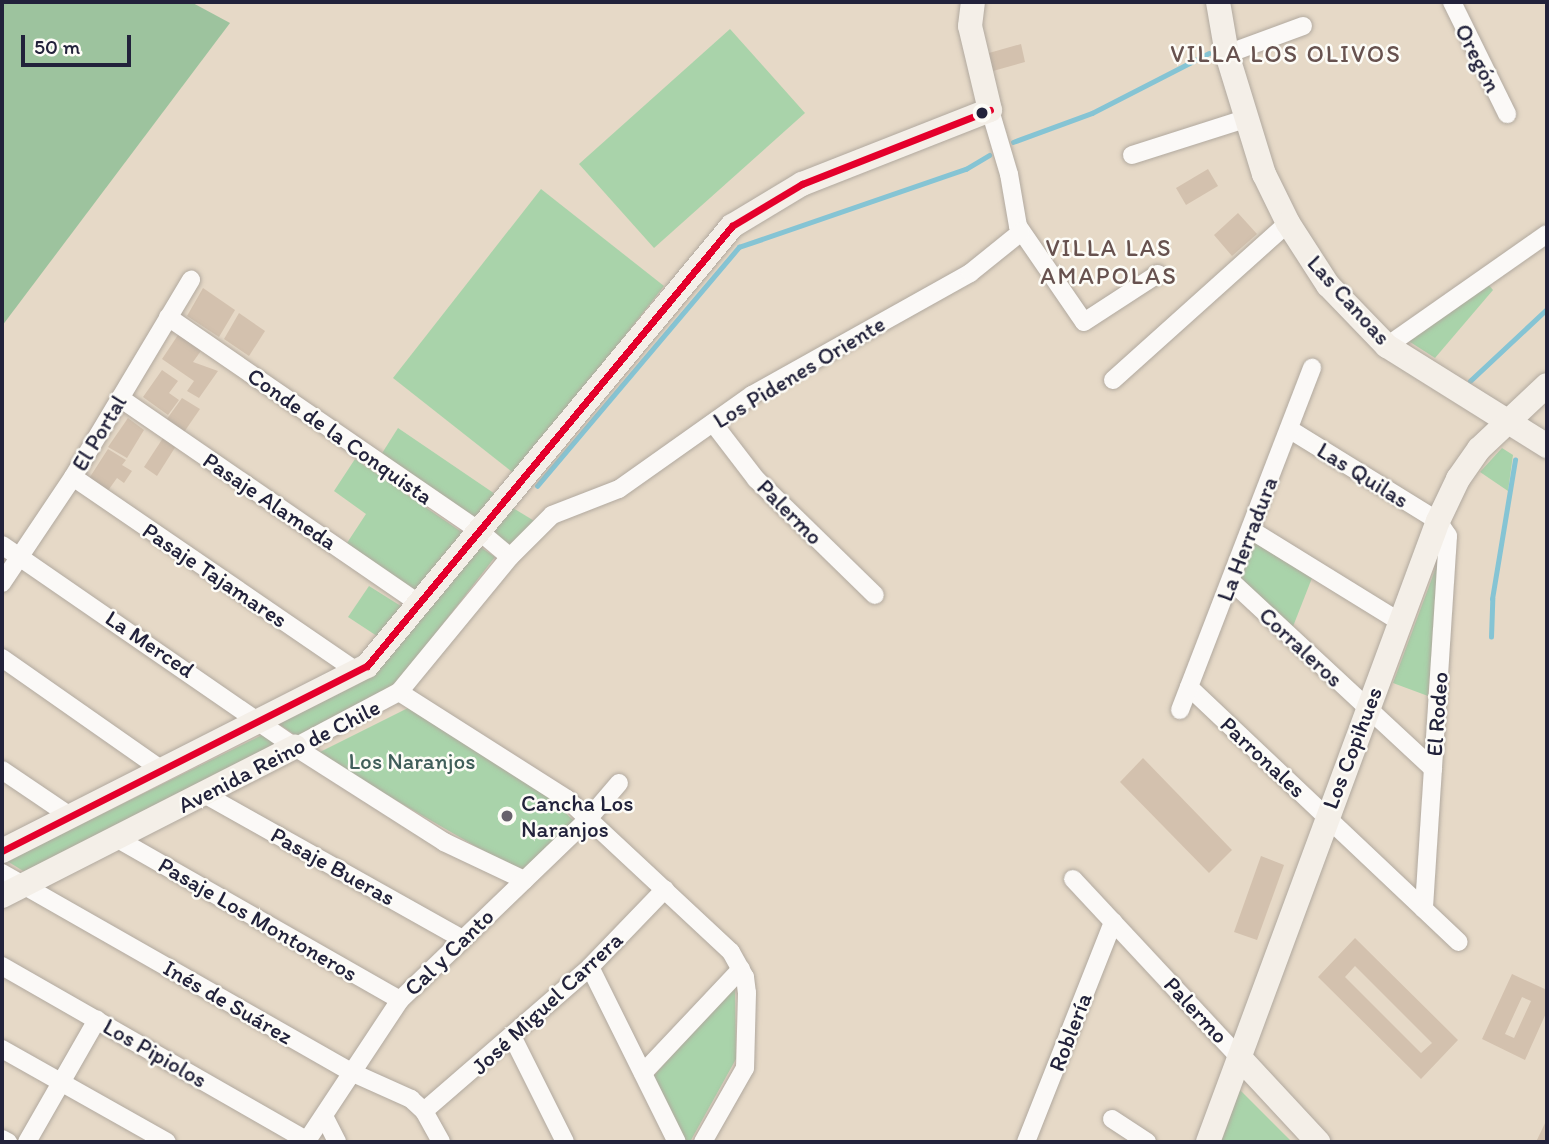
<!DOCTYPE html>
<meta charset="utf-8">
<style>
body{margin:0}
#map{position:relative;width:1549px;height:1144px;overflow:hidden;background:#e6d9c7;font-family:Itim,sans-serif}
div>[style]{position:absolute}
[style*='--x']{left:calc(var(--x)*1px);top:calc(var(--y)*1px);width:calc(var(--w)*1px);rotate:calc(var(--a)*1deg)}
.green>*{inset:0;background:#a9d3aa}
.forest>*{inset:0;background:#9dc39e}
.stream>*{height:4.5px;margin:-2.25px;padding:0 2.25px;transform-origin:2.25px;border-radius:2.25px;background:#85c4d4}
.building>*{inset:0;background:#d3c1ae}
.roads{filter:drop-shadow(0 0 2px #b1a99f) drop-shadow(0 0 2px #b1a99f)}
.street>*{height:18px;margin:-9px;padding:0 9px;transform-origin:9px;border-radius:9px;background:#fbf9f7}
.secondary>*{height:24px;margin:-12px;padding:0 12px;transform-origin:12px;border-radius:12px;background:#f4efe8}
.bus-1>*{height:7px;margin:-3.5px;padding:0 3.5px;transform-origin:3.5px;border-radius:3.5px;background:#e4002b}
.dots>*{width:19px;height:19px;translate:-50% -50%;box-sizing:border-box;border:4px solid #fdfcf7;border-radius:50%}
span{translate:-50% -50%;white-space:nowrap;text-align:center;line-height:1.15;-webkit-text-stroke:5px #fdfcf7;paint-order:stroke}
.street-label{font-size:23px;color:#22223b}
.park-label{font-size:23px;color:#405e5a}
.poi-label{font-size:23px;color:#22223b}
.left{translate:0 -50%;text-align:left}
.neighbourhood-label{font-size:24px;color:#67524f;letter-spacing:2px}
.frame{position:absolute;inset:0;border:4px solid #22223b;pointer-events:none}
.scale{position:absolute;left:21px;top:35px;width:110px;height:32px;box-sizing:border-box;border:4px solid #22223b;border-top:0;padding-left:9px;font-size:21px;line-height:24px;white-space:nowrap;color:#22223b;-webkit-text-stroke:5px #fdfcf7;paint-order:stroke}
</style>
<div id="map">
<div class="green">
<div style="clip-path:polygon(730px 29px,805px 113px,654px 248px,579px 164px)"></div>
<div style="clip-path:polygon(541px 189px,664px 286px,516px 475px,393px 378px)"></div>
<div style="clip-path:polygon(1487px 283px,1493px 290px,1435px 358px,1407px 340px)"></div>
<div style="clip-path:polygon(398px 428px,498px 496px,475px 525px,379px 458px)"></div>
<div style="clip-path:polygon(1502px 448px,1513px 455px,1508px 491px,1480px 472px)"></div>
<div style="clip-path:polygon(355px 459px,466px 535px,416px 595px,345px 546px,366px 514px,334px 491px)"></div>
<div style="clip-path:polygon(513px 508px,536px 522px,509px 550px,490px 536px)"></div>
<div style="clip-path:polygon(1254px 542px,1312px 578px,1292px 629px,1239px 578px)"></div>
<div style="clip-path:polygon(476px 544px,495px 557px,394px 687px,298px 737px,279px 724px,360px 683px)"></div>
<div style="clip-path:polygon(1441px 554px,1428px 696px,1393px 683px)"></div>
<div style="clip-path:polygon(369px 586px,404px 608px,380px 638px,348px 617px)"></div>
<div style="clip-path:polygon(408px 708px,548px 796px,575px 822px,520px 872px,316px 754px)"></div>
<div style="clip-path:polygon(262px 735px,281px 747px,28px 874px,7px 861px)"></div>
<div style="clip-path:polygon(735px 985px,736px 1059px,690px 1142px,680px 1142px,650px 1080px)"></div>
<div style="clip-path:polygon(1240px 1090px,1292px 1142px,1221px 1142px)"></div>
</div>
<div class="forest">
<div style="clip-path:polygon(2px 2px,191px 2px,230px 23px,2px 326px)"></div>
</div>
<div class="stream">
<div style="--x:1013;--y:142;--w:84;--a:-20.2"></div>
<div style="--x:1092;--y:113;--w:131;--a:-27.1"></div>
<div style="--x:1470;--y:381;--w:105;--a:-43.1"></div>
<div style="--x:537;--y:486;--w:313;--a:-49.8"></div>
<div style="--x:739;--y:247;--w:240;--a:-19"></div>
<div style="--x:966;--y:169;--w:27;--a:-31"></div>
<div style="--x:1491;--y:637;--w:38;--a:-88"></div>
<div style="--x:1492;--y:599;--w:141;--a:-80.6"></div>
</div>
<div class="building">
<div style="clip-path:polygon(1021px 44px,1025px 62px,993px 71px,989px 53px)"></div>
<div style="clip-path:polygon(1208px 169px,1218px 186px,1186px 205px,1176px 188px)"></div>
<div style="clip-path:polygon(1238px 213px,1257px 234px,1232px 256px,1214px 235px)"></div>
<div style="clip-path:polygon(203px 288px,235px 310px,219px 337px,187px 316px)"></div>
<div style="clip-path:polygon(239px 313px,265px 331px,249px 356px,224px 339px)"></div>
<div style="clip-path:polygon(180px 332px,203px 348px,193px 362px,218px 371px,199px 398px,187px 391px,194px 381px,162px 359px)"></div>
<div style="clip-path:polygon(162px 370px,178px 381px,169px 393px,179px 400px,168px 415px,143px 397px)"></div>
<div style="clip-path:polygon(182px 398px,200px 409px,182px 435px,164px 423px)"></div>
<div style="clip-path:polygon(128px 418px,144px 430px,127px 458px,108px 447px)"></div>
<div style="clip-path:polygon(163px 438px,176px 446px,157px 476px,144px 467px)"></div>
<div style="clip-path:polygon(108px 449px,126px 460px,122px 465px,132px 471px,124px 483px,117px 478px,107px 492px,88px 480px)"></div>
<div style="clip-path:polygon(1143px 758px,1232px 850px,1209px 873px,1120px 782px)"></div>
<div style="clip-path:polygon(1261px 856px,1284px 865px,1257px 940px,1234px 932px)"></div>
<div style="clip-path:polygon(evenodd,1355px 938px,1458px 1040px,1421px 1079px,1318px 977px,1355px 938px,1355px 966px,1432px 1043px,1421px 1053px,1345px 977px,1355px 966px)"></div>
<div style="clip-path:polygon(evenodd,1512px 974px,1547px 990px,1547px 1011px,1525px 1060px,1482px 1039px,1512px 974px,1522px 997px,1531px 1001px,1514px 1038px,1505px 1034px,1522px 997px)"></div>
<div style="clip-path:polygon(1547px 1119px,1547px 1142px,1536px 1142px)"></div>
</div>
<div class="roads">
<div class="street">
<div style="--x:1452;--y:2;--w:125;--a:63.8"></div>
<div style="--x:1227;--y:54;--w:81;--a:-20.2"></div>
<div style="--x:990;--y:110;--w:67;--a:73.5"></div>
<div style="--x:1009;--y:174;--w:53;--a:80.2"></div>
<div style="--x:1018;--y:226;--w:116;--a:55.5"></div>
<div style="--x:1084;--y:322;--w:88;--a:-33"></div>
<div style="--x:1132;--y:155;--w:119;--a:-17.7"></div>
<div style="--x:168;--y:317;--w:378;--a:34.5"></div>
<div style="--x:479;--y:531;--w:40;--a:40"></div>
<div style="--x:1387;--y:346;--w:195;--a:-35"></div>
<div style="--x:1113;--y:380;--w:235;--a:-41.9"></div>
<div style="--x:120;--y:398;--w:364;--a:34.5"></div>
<div style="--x:713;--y:423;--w:71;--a:52.5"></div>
<div style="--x:756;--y:479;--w:166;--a:44.3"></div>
<div style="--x:1289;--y:429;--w:175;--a:31.7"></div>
<div style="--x:1438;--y:521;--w:18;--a:56"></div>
<div style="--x:1448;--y:536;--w:374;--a:93.7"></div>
<div style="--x:73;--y:477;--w:345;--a:34.4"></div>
<div style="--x:1251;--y:530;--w:175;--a:31.7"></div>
<div style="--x:2;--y:545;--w:356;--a:34.6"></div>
<div style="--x:295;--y:747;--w:177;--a:32.5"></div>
<div style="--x:444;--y:842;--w:89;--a:25.4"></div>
<div style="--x:1231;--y:581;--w:276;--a:42.9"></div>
<div style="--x:2;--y:583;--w:128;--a:-56.2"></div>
<div style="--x:73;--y:477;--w:230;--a:-59.1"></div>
<div style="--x:2;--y:658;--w:195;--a:35"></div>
<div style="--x:1189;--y:687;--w:371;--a:43.4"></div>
<div style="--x:399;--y:692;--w:199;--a:32.5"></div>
<div style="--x:567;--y:799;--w:224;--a:43"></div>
<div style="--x:731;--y:952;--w:29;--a:61"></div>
<div style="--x:745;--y:977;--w:16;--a:83"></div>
<div style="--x:747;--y:993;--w:75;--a:91.5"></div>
<div style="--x:745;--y:1068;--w:85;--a:119.6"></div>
<div style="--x:1180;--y:710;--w:367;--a:-68.9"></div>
<div style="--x:295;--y:747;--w:118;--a:-27.9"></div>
<div style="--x:399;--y:692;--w:175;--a:-50.6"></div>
<div style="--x:510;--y:557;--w:59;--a:-45"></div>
<div style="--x:552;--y:515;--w:72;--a:-21.2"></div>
<div style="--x:619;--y:489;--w:163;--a:-35.3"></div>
<div style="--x:752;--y:395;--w:250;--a:-29.2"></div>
<div style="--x:970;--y:273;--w:65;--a:-38.8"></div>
<div style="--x:2;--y:770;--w:82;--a:34.1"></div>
<div style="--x:204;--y:794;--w:295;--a:29.3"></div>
<div style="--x:116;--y:838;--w:327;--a:29.7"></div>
<div style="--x:2;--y:873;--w:402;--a:29.7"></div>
<div style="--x:351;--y:1072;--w:66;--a:24.2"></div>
<div style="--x:411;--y:1099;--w:18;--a:43"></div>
<div style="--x:424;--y:1111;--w:35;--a:61"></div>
<div style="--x:1073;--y:879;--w:245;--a:47"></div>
<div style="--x:2;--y:966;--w:353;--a:29.8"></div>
<div style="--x:590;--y:967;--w:195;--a:63.6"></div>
<div style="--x:513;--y:1038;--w:116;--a:63.4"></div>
<div style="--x:2;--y:1049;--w:189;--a:29.4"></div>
<div style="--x:643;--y:1073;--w:143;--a:-46.7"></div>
<div style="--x:424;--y:1111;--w:220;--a:-40.9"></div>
<div style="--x:590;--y:967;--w:108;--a:-46.1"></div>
<div style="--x:325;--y:1118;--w:27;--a:63"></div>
<div style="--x:1112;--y:1119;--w:42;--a:33.3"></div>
<div style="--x:2;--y:1139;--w:7;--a:27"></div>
<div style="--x:27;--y:1142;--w:141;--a:-60.2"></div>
<div style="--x:306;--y:1142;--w:170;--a:-56.5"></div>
<div style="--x:400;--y:1000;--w:262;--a:-43.9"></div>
<div style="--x:589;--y:818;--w:46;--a:-49.4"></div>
<div style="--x:1026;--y:1142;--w:237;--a:-68.4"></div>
</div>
<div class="secondary">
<div style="--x:1218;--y:2;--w:53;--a:80.2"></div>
<div style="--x:1227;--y:54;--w:126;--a:72.9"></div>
<div style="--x:1264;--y:174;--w:55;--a:63.9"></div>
<div style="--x:1288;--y:223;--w:74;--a:57.2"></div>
<div style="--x:1328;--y:285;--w:85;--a:46"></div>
<div style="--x:1387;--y:346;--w:189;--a:32"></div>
<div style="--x:2;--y:851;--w:409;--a:-26.9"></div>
<div style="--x:367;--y:666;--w:572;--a:-50.32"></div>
<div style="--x:732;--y:226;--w:82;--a:-31"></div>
<div style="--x:802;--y:184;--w:202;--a:-21.5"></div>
<div style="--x:990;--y:110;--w:86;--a:-103.4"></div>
<div style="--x:970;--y:26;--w:24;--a:-83"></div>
<div style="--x:2;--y:896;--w:329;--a:-27"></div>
<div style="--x:1240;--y:1058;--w:115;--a:47.1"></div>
<div style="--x:1208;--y:1142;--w:662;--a:-69.68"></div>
<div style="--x:1438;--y:521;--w:47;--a:-64.5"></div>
<div style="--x:1458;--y:479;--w:37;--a:-55"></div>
<div style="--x:1479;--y:449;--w:93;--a:-43.3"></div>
</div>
</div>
<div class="bus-1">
<div style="--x:2;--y:851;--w:409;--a:-26.9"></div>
<div style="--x:367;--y:666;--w:572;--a:-50.32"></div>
<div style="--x:732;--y:226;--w:82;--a:-31"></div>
<div style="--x:802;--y:184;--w:202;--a:-21.5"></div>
</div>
<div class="dots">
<div style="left:982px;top:113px;background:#22223b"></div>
<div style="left:507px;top:816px;background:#67626c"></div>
</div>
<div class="street-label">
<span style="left:1478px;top:58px;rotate:63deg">Oregón</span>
<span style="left:1349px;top:300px;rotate:48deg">Las Canoas</span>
<span style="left:799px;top:372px;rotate:-31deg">Los Pidenes Oriente</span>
<span style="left:99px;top:433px;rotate:-59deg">El Portal</span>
<span style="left:340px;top:436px;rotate:35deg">Conde de la Conquista</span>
<span style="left:1363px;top:475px;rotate:32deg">Las Quilas</span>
<span style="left:270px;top:501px;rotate:34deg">Pasaje Alameda</span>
<span style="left:790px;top:512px;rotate:45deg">Palermo</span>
<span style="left:1247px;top:539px;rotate:-69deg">La Herradura</span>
<span style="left:215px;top:575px;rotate:34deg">Pasaje Tajamares</span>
<span style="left:150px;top:644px;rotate:34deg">La Merced</span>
<span style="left:1301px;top:647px;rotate:43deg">Corraleros</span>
<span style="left:1437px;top:714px;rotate:-86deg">El Rodeo</span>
<span style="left:1352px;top:748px;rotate:-69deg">Los Copihues</span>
<span style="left:279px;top:756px;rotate:-27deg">Avenida Reino de Chile</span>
<span style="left:1263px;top:757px;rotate:43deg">Parronales</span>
<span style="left:333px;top:866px;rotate:29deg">Pasaje Bueras</span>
<span style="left:258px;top:919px;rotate:30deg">Pasaje Los Montoneros</span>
<span style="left:449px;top:952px;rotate:-44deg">Cal y Canto</span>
<span style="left:228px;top:1002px;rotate:30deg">Inés de Suárez</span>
<span style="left:547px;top:1003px;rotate:-43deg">José Miguel Carrera</span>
<span style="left:1196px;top:1010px;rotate:47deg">Palermo</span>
<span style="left:1070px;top:1032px;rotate:-69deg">Roblería</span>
<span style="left:155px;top:1053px;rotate:30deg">Los Pipiolos</span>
</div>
<div class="park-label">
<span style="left:412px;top:761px">Los Naranjos</span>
</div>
<div class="poi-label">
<span class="left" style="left:521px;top:816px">Cancha Los<br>Naranjos</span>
</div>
<div class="neighbourhood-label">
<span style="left:1286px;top:54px">VILLA LOS OLIVOS</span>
<span style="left:1109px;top:262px">VILLA LAS<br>AMAPOLAS</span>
</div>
<div class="frame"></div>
<div class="scale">50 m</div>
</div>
